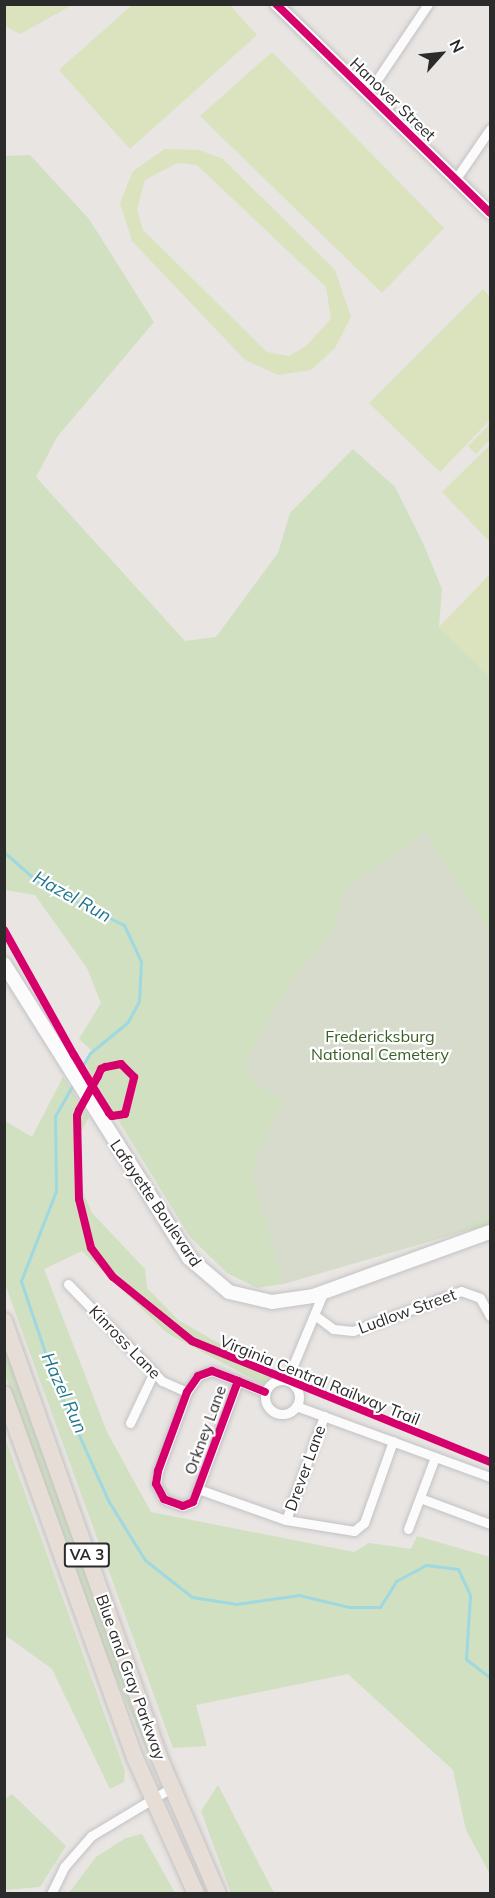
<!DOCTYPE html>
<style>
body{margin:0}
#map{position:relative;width:495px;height:1898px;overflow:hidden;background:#e8e5e3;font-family:Mulish,sans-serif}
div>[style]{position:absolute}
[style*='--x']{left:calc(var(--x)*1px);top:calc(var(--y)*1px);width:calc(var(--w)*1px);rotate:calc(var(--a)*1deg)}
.green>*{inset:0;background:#d0e0c0}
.cemetery>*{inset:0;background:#d7dbcc}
.pitch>*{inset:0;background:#dae3be}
.stream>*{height:3px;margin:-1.5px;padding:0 1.5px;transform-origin:1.5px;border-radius:1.5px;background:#9fd8e1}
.roads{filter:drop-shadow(0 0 2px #c3c2c3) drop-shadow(0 0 2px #c3c2c3)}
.minor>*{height:9px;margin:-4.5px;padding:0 4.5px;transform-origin:4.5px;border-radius:4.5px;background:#fcfbfb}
.minor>.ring{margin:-4.5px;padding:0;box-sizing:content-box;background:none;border:9px solid #fcfbfb;border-radius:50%}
.tertiary>*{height:12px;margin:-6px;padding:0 6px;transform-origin:6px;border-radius:6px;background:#fcfbfb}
.secondary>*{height:14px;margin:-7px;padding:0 7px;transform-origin:7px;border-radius:7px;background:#fcfbfb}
.trunk>*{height:16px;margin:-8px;padding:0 8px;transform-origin:8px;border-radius:8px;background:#e6ded6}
.cycleway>*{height:8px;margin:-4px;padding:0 4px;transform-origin:4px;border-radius:4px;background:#d6006c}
span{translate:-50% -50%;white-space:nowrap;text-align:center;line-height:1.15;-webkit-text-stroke:4.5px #fff;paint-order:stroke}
.shield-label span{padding:2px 4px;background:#fff;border:2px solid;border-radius:4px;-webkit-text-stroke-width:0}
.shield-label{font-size:15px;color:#2b2b2b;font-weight:700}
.street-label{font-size:16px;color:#2b2b2b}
.park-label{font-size:16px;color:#386024}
.water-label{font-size:18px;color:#1f758c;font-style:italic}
.frame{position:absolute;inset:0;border:6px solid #2b2b2b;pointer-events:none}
.north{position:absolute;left:411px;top:24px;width:60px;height:60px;-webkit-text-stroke:4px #fff;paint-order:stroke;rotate:63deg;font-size:16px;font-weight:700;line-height:24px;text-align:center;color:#2b2b2b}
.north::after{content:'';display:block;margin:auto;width:21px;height:27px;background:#2b2b2b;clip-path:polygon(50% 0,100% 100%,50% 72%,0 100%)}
</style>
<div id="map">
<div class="green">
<div style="clip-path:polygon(30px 155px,89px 219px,154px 322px,57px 437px,36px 477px,185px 641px,216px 637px,278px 553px,290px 513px,353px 449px,395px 487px,423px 543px,442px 589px,439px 627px,490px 677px,490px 1224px,283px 1284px,257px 1288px,227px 1273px,190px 1237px,91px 1076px,85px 1062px,92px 1051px,79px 1039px,101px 1003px,87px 968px,35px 895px,5px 890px,4px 156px)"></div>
<div style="clip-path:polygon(63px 1077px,89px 1117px,81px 1132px,79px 1183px,92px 1213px,145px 1269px,147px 1288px,178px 1320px,278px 1377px,262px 1384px,167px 1333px,82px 1251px,44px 1269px,107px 1432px,151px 1512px,354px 1552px,369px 1543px,411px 1549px,417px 1536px,490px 1557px,490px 1874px,466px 1830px,453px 1770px,348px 1674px,196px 1705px,207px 1746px,173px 1748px,5px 1284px,5px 1121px,32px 1137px)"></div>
<div style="clip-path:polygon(4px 1336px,158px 1773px,157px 1773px,97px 1635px,5px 1375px)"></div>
<div style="clip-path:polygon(4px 1435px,125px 1771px,124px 1782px,110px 1789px,52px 1669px,5px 1635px)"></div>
<div style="clip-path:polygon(218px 1785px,274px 1893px,231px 1893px,201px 1811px)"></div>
<div style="clip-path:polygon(12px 1794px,66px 1846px,40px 1887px,5px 1890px,5px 1799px)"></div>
<div style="clip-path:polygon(142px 1834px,175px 1893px,69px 1893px,96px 1857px,126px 1838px)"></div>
</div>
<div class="cemetery">
<div style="clip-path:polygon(426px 832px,490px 933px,490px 1215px,448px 1235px,283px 1284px,253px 1178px,256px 1156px,284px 1099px,255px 1084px,244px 1065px,289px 982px,331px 934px,345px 888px)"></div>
</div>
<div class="pitch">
<div style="clip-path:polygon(4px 5px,5px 4px,72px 5px,20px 34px,5px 26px)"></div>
<div style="clip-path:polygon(132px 5px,230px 5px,257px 35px,130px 149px,59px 70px)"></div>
<div style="clip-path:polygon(272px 52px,444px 228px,382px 293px,200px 116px)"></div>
<div style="clip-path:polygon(evenodd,165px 149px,199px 150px,223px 159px,335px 270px,351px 317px,335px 348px,311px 370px,278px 375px,245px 360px,132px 241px,120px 203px,133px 171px,165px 149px,177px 163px,197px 165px,326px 287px,331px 319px,306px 346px,289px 356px,267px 352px,143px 230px,137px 209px,145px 180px,177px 163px)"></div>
<div style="clip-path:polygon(483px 289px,490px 297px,490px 420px,440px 472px,369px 403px)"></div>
<div style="clip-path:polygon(490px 424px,490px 440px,476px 454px,468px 446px)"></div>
<div style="clip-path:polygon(490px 445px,490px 542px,442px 492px)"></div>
<div style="clip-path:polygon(490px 574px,490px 677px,439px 627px)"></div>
</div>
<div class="stream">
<div style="--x:4;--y:852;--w:45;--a:41.4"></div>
<div style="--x:38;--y:882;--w:96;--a:26.6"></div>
<div style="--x:124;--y:925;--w:40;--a:65"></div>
<div style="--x:141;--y:961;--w:40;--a:92.9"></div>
<div style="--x:139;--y:1001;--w:24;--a:118"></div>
<div style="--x:128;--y:1022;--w:49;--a:140.8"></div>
<div style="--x:90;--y:1053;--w:24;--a:120"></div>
<div style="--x:74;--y:1083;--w:38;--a:120"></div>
<div style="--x:55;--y:1116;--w:75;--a:89.2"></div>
<div style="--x:56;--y:1191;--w:97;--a:111.3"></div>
<div style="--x:21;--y:1281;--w:107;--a:71.4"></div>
<div style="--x:55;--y:1382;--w:132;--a:65.8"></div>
<div style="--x:109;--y:1502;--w:68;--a:58.2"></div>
<div style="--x:145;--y:1560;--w:60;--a:38.2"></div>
<div style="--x:192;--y:1597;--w:45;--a:9"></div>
<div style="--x:236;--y:1604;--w:64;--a:-8.1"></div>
<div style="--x:299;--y:1595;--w:51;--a:13.5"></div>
<div style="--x:349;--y:1607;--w:31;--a:0"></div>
<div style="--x:380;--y:1607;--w:31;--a:-58"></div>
<div style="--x:396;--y:1581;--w:34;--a:-28"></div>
<div style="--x:426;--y:1565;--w:32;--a:7"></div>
<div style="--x:458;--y:1569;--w:29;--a:65"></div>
<div style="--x:470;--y:1595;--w:64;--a:93.6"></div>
<div style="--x:466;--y:1659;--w:31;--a:38"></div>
</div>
<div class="roads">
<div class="minor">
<div style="--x:368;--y:93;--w:107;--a:-56"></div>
<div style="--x:455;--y:180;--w:62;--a:-55.5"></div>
<div style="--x:68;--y:1284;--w:135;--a:45.9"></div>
<div style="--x:162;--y:1381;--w:27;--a:24"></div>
<div style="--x:316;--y:1316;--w:21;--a:37"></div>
<div style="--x:333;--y:1329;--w:20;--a:6"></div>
<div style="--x:353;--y:1331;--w:115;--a:-20.3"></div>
<div style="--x:461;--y:1291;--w:20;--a:20"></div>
<div style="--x:480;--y:1298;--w:21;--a:61"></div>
<div style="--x:287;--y:1380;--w:94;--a:-67.5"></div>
<div class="ring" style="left:265px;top:1380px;width:25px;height:25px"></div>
<div style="--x:238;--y:1381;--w:129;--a:110.4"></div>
<div style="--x:193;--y:1502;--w:11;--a:158"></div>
<div style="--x:183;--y:1506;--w:20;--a:-160"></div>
<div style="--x:164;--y:1499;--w:17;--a:-118"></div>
<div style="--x:156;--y:1484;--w:13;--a:-81"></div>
<div style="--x:158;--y:1471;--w:84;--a:-69.8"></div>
<div style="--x:187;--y:1392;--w:19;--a:-55"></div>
<div style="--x:198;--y:1376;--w:15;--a:-20"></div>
<div style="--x:212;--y:1371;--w:28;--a:21"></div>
<div style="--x:238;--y:1381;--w:29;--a:22"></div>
<div style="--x:296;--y:1406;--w:207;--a:20.1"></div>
<div style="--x:130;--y:1423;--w:56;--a:-64.8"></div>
<div style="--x:198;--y:1489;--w:93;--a:19.4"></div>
<div style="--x:286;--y:1520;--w:69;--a:9.2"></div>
<div style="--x:354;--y:1531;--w:13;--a:-39"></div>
<div style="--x:364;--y:1523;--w:87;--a:-70.5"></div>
<div style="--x:420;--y:1498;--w:75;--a:20.4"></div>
<div style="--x:286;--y:1520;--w:111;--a:-69.9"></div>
<div style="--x:408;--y:1529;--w:77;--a:-69.4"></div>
<div style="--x:51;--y:1894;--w:30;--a:-64"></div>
<div style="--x:64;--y:1867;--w:41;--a:-48.9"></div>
<div style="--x:91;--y:1836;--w:93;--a:-31"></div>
</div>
<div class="tertiary">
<div style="--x:276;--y:4;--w:299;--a:44.3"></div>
</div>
<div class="secondary">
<div style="--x:4;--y:964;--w:347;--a:57.8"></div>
<div style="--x:189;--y:1258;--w:52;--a:40.4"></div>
<div style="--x:229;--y:1292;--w:44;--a:13.1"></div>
<div style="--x:272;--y:1302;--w:41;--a:-8.3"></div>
<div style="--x:313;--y:1296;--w:188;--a:-19.9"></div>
</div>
<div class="trunk">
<div style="--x:4;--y:1321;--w:463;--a:70.4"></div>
<div style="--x:159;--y:1757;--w:149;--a:66.7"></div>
<div style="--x:4;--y:1394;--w:387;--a:70.2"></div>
<div style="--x:135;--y:1758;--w:149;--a:65.8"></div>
</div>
</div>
<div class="cycleway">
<div style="--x:276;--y:4;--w:299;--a:44.3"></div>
<div style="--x:4;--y:930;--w:143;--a:60.8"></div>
<div style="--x:74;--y:1055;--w:43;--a:59.3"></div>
<div style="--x:96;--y:1092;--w:25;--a:58"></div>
<div style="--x:109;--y:1113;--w:4;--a:45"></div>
<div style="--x:112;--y:1116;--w:13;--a:-9"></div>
<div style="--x:125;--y:1114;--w:38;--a:-76"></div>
<div style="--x:134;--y:1077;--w:18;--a:-135"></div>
<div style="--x:121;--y:1064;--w:16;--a:169"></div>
<div style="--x:105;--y:1067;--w:4;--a:153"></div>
<div style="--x:101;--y:1069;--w:8;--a:113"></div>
<div style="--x:98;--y:1076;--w:39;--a:119"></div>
<div style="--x:79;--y:1110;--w:6;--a:108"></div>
<div style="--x:77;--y:1116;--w:83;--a:88.6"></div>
<div style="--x:79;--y:1199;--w:50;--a:76.2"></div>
<div style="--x:91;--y:1248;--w:36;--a:53"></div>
<div style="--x:113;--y:1277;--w:102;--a:39"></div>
<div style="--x:192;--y:1341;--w:322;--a:22.1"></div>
<div style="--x:238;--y:1381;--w:129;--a:110.4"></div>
<div style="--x:193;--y:1502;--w:11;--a:158"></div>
<div style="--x:183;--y:1506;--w:20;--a:-160"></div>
<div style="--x:164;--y:1499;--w:17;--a:-118"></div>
<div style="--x:156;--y:1484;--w:13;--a:-81"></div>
<div style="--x:158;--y:1471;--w:84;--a:-69.8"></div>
<div style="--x:187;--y:1392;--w:19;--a:-55"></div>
<div style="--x:198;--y:1376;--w:15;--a:-20"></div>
<div style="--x:212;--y:1371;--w:28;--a:21"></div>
<div style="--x:238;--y:1381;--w:29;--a:22"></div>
</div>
<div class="shield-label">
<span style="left:87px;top:1555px">VA 3</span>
</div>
<div class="street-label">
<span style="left:393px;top:99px;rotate:44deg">Hanover Street</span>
<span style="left:156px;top:1203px;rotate:56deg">Lafayette Boulevard</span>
<span style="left:407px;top:1311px;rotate:-20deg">Ludlow Street</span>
<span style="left:125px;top:1342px;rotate:46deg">Kinross Lane</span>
<span style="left:320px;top:1380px;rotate:22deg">Virginia Central Railway Trail</span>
<span style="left:205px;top:1430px;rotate:-70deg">Orkney Lane</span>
<span style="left:305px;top:1468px;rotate:-70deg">Drever Lane</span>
<span style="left:131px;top:1677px;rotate:70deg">Blue and Gray Parkway</span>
</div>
<div class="park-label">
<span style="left:380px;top:1045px">Fredericksburg<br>National Cemetery</span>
</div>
<div class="water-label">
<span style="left:72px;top:897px;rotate:29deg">Hazel Run</span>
<span style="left:64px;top:1393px;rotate:66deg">Hazel Run</span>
</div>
<div class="frame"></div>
<div class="north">N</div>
</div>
